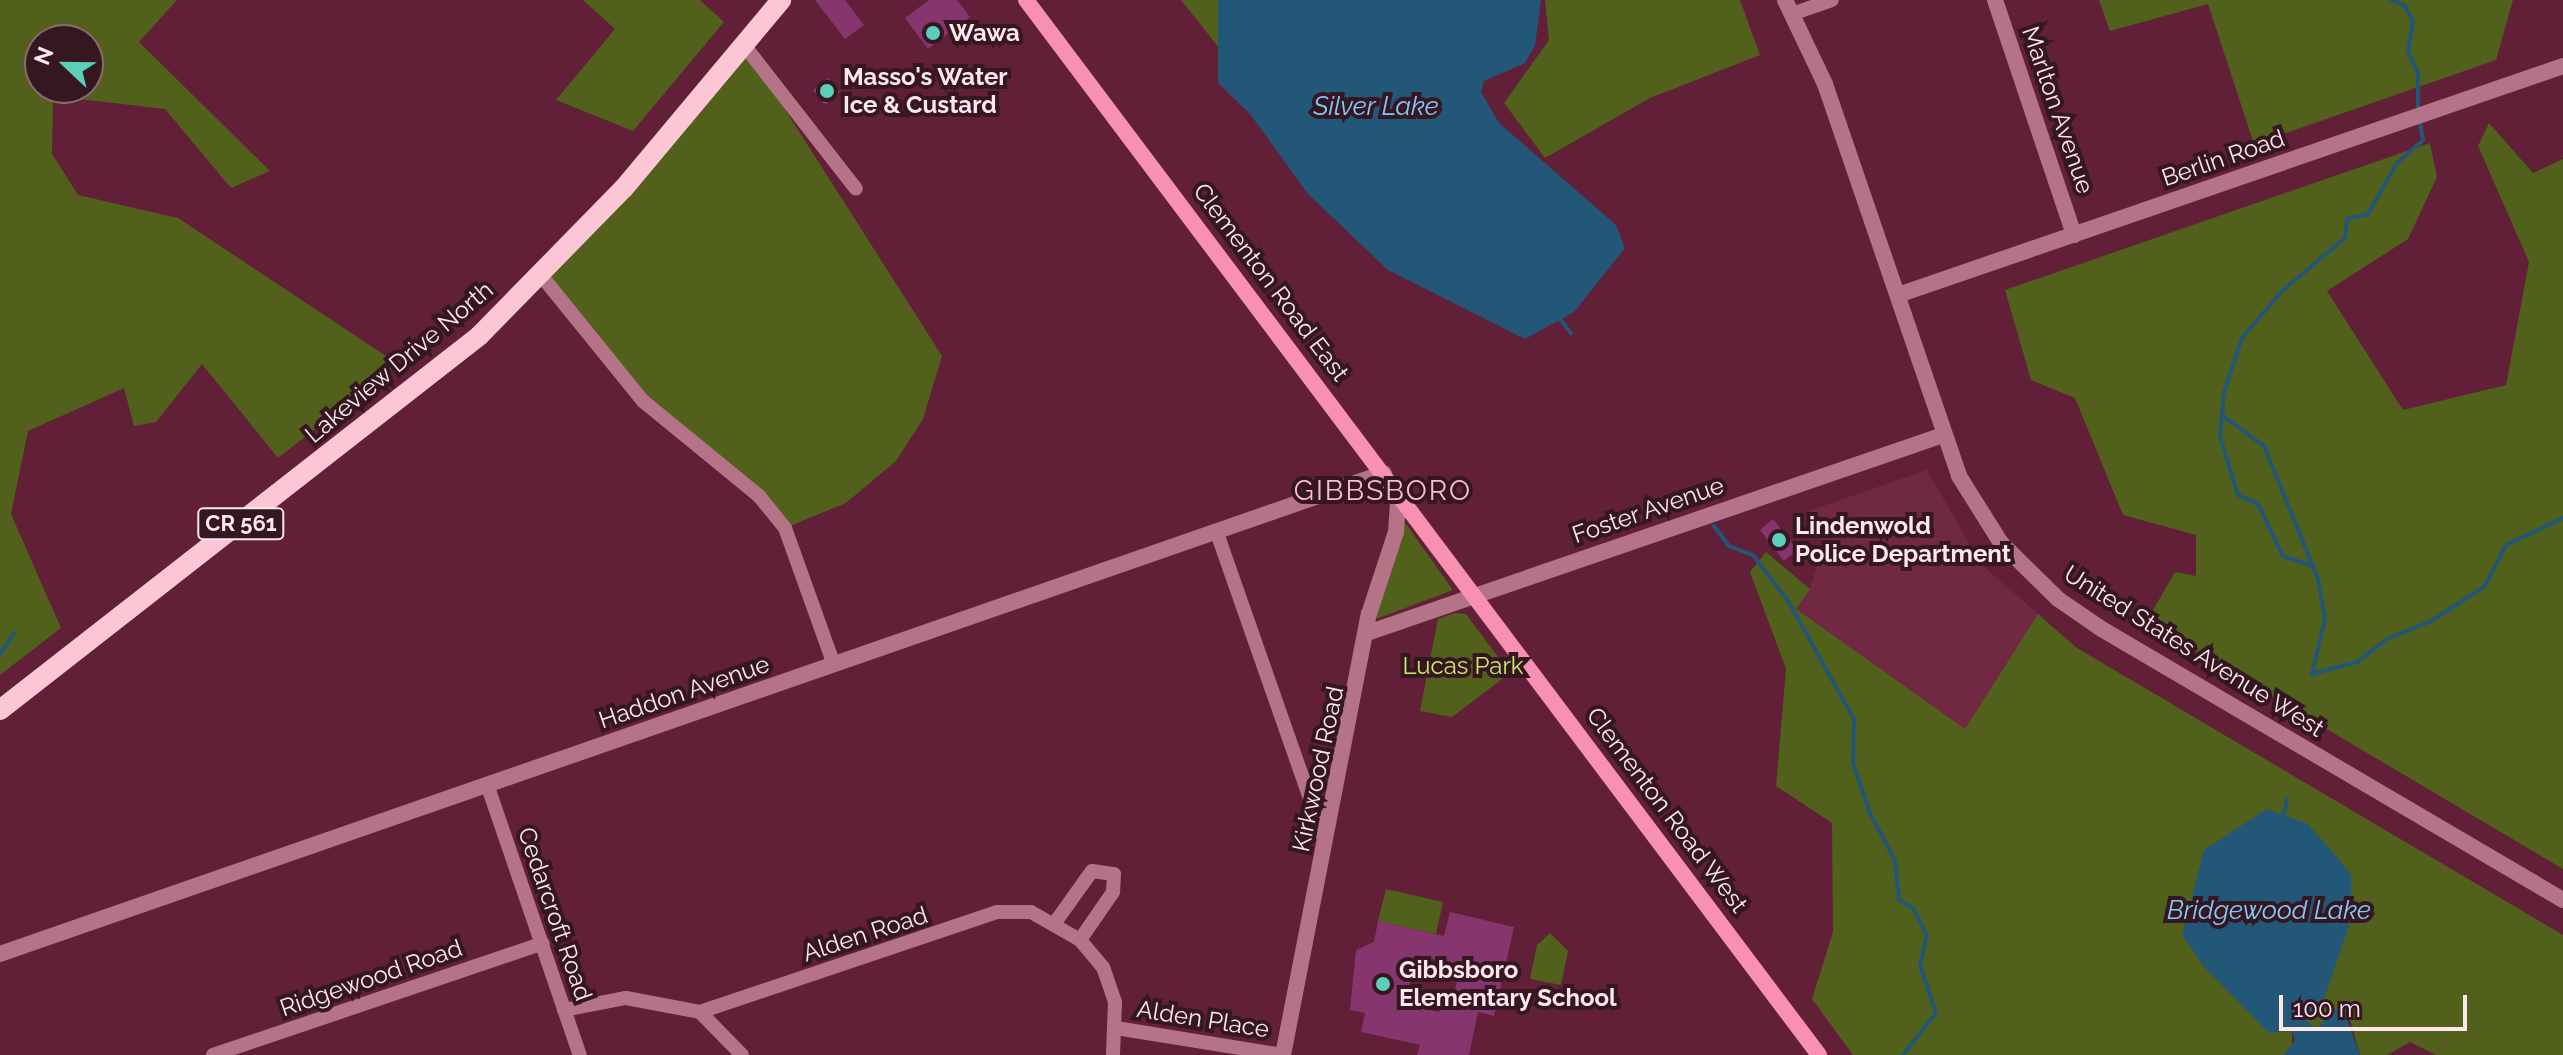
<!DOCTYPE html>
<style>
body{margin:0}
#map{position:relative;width:2563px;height:1055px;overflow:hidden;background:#612038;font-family:Raleway,sans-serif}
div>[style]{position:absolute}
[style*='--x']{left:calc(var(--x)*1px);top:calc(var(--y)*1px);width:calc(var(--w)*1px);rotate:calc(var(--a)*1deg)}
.built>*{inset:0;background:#702843}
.green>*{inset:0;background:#51601a}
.water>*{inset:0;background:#225778}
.stream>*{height:4px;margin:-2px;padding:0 2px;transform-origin:2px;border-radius:2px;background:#225778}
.building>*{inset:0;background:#86356e}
.minor>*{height:14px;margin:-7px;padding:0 7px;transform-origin:7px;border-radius:7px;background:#b47387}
.tertiary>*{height:16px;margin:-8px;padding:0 8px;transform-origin:8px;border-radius:8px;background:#b47387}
.secondary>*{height:16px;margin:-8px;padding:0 8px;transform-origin:8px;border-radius:8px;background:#f890b1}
.primary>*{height:20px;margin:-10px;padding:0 10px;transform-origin:10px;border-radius:10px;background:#fcc6d5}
.dots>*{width:22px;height:22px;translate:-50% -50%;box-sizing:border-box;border:4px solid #341721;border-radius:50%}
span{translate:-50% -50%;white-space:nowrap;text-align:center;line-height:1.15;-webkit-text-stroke:8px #341721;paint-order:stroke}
.shield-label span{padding:2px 6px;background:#341721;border:2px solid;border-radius:6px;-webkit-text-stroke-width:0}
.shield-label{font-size:22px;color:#ffe6ec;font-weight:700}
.poi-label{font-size:24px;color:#ffe6ec;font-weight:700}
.left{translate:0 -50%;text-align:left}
.street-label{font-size:24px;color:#ffe6ec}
.park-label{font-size:24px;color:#cbe864}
.water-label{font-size:26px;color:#85c9f9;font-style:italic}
.quarter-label{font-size:28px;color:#fcbcce;letter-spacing:2px}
.north{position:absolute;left:24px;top:24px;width:80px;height:80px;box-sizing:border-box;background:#341721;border:2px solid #856a72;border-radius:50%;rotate:292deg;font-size:22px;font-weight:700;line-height:32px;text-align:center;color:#ffe6ec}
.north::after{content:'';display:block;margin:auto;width:28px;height:36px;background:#5cceba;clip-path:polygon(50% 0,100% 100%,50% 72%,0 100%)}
.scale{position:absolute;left:2279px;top:995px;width:188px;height:36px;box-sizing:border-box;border:4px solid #ffe6ec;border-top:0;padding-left:10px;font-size:24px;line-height:28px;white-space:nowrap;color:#ffe6ec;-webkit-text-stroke:6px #341721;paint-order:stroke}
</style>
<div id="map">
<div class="built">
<div style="clip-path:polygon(1927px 470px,1981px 564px,2038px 614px,1965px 730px,1796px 609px,1810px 588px,1823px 545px,1809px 511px)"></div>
</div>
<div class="green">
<div style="clip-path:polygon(evenodd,0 0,177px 0,139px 42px,270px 171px,231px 188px,165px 109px,53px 96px,52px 154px,78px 195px,178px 218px,398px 364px,278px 458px,202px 364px,156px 422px,134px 426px,124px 388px,28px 431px,11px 514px,61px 628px,0 675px,0 0,40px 40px,88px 40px,88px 88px,40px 88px,40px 40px)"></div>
<div style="clip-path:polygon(583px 0,700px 0,724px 22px,633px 131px,556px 100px,615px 29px)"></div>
<div style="clip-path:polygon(1181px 0,1221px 0,1220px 49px)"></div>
<div style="clip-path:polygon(1545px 0,1740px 0,1760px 55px,1650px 98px,1545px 158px,1504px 103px,1549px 40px)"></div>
<div style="clip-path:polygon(2099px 0,2513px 0,2496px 60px,2254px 144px,2208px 4px,2110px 31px)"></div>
<div style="clip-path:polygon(744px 45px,942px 356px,923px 419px,896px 461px,846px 503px,785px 528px,674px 430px,540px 274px)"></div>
<div style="clip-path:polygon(2489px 123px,2533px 173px,2563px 159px,2563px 869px,2146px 622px,2175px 572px,2196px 576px,2196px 535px,2123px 515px,2075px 398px,2031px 380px,2005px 290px,2430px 143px,2437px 177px,2408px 239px,2327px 291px,2403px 410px,2506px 385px,2529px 262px,2478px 146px)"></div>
<div style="clip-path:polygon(1406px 524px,1453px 590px,1376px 619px,1402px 526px)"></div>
<div style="clip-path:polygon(1766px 552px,1810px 589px,1796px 609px,1965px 729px,2038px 614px,2077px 648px,2563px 935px,2563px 1055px,2436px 1055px,2410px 1042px,2387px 1055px,2360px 1055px,2350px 1020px,2334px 1009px,2319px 1028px,2309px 1028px,2305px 1019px,2320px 1003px,2351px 877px,2292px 1031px,2292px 1055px,1853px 1055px,1812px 999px,1833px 932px,1832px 823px,1776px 786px,1786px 669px,1750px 572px)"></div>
<div style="clip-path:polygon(1455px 613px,1466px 614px,1510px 673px,1452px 717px,1420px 711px,1438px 619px)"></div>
<div style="clip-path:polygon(1386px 889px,1443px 902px,1436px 934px,1378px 921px)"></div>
<div style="clip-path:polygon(1550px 933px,1568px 951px,1561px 985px,1530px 979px,1537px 945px)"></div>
</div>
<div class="water">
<div style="clip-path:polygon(1218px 0,1541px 0,1535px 46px,1525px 63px,1484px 81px,1481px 92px,1499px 123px,1616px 225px,1625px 248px,1574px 312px,1525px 339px,1388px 270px,1308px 194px,1250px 114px,1218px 83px)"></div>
<div style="clip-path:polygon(2267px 809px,2308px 824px,2351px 874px,2352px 917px,2325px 996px,2305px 1019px,2316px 1030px,2334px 1009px,2344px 1011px,2360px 1055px,2284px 1055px,2295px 1040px,2292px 1031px,2269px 1033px,2204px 967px,2182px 935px,2204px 850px)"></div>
</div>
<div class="stream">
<div style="--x:2391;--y:0;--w:15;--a:23"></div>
<div style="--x:2405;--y:6;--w:17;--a:62"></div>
<div style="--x:2413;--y:21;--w:31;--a:99"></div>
<div style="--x:2408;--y:52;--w:23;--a:65"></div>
<div style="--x:2418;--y:73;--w:37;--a:90"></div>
<div style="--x:1560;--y:319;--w:18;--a:52"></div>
<div style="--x:2223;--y:416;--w:51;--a:36.2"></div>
<div style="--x:2264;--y:446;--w:144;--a:67.9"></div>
<div style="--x:2318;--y:579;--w:41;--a:80.1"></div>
<div style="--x:2325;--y:619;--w:57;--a:103.3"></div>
<div style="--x:2312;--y:674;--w:47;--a:-14.9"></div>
<div style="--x:2357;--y:662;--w:38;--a:-37"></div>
<div style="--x:2387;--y:639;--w:48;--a:-22.2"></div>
<div style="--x:2431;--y:621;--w:64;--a:-32.9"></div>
<div style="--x:2485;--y:586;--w:46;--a:-62.9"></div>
<div style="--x:2506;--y:545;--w:63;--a:-25.3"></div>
<div style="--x:1714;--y:526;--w:25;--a:53"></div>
<div style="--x:1729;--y:546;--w:26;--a:21"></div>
<div style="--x:1753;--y:555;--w:58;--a:52.7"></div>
<div style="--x:1788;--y:601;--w:135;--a:60.8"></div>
<div style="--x:1854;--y:719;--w:44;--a:91.3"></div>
<div style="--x:1853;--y:763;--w:53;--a:71.2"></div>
<div style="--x:1870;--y:813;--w:54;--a:62.5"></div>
<div style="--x:1895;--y:861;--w:39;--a:84"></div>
<div style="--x:1899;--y:900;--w:16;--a:30"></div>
<div style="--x:1913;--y:908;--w:30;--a:63"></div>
<div style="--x:1927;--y:935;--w:31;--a:103"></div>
<div style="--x:1920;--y:965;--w:51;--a:71.6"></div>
<div style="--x:1936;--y:1013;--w:53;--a:128.2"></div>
<div style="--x:2313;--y:566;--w:32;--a:-162"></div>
<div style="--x:2283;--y:556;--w:58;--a:-115.7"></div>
<div style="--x:2258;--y:504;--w:22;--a:-156"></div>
<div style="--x:2238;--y:495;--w:61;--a:-107.2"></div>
<div style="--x:2220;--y:437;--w:45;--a:-84.9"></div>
<div style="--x:2224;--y:392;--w:57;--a:-71.6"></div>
<div style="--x:2242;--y:338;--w:62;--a:-49.6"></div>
<div style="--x:2282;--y:291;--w:82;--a:-40.1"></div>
<div style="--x:2345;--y:238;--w:19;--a:-84"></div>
<div style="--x:2347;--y:219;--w:22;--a:-13"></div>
<div style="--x:2368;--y:214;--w:59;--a:-60.4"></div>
<div style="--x:2397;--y:163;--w:35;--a:-41"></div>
<div style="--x:2423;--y:140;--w:22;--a:-100"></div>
<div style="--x:0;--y:654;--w:25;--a:-56"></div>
<div style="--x:2284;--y:815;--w:17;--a:-80"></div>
</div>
<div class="building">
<div style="clip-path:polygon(815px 0,845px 0,864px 25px,845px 39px)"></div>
<div style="clip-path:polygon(929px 0,957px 0,970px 17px,928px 49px,905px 18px)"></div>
<div style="clip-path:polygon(828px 78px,840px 92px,825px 105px,813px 90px)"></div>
<div style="clip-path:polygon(1773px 519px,1797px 550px,1784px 561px,1760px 530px)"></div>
<div style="clip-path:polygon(evenodd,1450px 912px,1514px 927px,1494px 1016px,1478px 1012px,1469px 1055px,1417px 1055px,1420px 1045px,1361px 1032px,1365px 1013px,1350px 1010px,1356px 950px,1374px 942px,1378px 921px,1444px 936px,1450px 912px,1416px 955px,1438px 960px,1436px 970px,1458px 975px,1454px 995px,1444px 993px,1439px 1012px,1405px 1004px,1416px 955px)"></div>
</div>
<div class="minor">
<div style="--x:1792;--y:14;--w:42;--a:-19.3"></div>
<div style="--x:744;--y:45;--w:182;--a:52.1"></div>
<div style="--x:540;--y:274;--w:164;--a:51"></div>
<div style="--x:643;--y:401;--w:150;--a:39.3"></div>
<div style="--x:759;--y:496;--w:41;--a:50.9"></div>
<div style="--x:785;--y:528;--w:145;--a:70.3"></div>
<div style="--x:1217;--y:533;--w:327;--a:70.7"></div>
<div style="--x:488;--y:787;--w:283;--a:71.1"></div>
<div style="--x:1054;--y:924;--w:65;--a:-54.4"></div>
<div style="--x:1092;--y:871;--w:22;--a:8"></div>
<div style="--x:1114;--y:874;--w:18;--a:93"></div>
<div style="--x:1113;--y:892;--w:58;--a:124.5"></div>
<div style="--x:564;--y:1010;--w:63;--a:-11"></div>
<div style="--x:626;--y:998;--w:75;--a:10.7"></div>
<div style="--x:700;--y:1012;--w:313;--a:-18.6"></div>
<div style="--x:997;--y:912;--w:34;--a:0"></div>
<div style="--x:1031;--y:912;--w:56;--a:29.7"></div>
<div style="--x:1080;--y:940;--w:35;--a:50"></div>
<div style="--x:1103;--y:967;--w:37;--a:71"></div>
<div style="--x:1115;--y:1002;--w:53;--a:92.2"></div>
<div style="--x:700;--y:1012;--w:60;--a:45.7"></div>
<div style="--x:1116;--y:1028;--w:169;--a:9.2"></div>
<div style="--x:213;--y:1055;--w:348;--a:-18.7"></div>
</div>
<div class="tertiary">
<div style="--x:1785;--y:0;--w:93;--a:64.5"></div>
<div style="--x:1825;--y:84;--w:414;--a:71.1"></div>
<div style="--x:1959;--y:476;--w:79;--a:57.9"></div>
<div style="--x:2001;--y:543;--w:80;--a:44.5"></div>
<div style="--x:2058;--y:599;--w:51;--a:34.6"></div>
<div style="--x:2100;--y:628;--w:537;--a:30.43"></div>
<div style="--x:1995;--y:0;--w:248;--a:71.4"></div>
<div style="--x:1898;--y:295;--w:703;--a:-19"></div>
<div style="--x:1370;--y:632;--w:606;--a:-18.97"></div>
<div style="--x:0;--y:954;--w:1465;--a:-19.16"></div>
<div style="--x:1283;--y:1055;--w:449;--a:-79"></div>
<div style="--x:1369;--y:614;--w:86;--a:-71.8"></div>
<div style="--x:1396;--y:532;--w:39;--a:-86"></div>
</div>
<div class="secondary">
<div style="--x:1026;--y:0;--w:1320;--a:53.07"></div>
</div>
<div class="primary">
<div style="--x:0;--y:710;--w:608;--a:-37.98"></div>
<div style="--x:479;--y:336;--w:207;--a:-45.6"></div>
<div style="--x:624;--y:188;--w:245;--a:-50.1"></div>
</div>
<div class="dots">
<div style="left:933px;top:33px;background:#5cceba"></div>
<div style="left:827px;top:91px;background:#5cceba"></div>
<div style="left:1779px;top:540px;background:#5cceba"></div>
<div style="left:1383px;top:984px;background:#5cceba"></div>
</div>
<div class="shield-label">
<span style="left:241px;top:524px">CR 561</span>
</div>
<div class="poi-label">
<span class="left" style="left:949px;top:33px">Wawa</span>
<span class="left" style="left:843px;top:91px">Masso's Water<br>Ice &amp; Custard</span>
<span class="left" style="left:1795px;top:540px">Lindenwold<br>Police Department</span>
<span class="left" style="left:1399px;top:984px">Gibbsboro<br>Elementary School</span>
</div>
<div class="street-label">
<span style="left:2058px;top:110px;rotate:71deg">Marlton Avenue</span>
<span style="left:2223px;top:158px;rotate:-19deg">Berlin Road</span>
<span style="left:1271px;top:282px;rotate:53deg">Clementon Road East</span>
<span style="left:399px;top:362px;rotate:-40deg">Lakeview Drive North</span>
<span style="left:1648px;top:510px;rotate:-19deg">Foster Avenue</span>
<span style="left:2194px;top:651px;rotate:32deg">United States Avenue West</span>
<span style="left:684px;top:692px;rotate:-19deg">Haddon Avenue</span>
<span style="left:1318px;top:769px;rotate:-78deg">Kirkwood Road</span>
<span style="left:1667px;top:810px;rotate:53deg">Clementon Road West</span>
<span style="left:555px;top:914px;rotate:71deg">Cedarcroft Road</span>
<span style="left:865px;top:934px;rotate:-18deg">Alden Road</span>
<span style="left:371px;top:978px;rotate:-19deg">Ridgewood Road</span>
<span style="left:1203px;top:1019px;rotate:9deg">Alden Place</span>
</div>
<div class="park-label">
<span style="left:1463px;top:666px">Lucas Park</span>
</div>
<div class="water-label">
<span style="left:1376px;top:107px">Silver Lake</span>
<span style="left:2269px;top:911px">Bridgewood Lake</span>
</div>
<div class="quarter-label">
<span style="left:1383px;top:491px">GIBBSBORO</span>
</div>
<div class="north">N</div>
<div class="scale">100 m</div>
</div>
